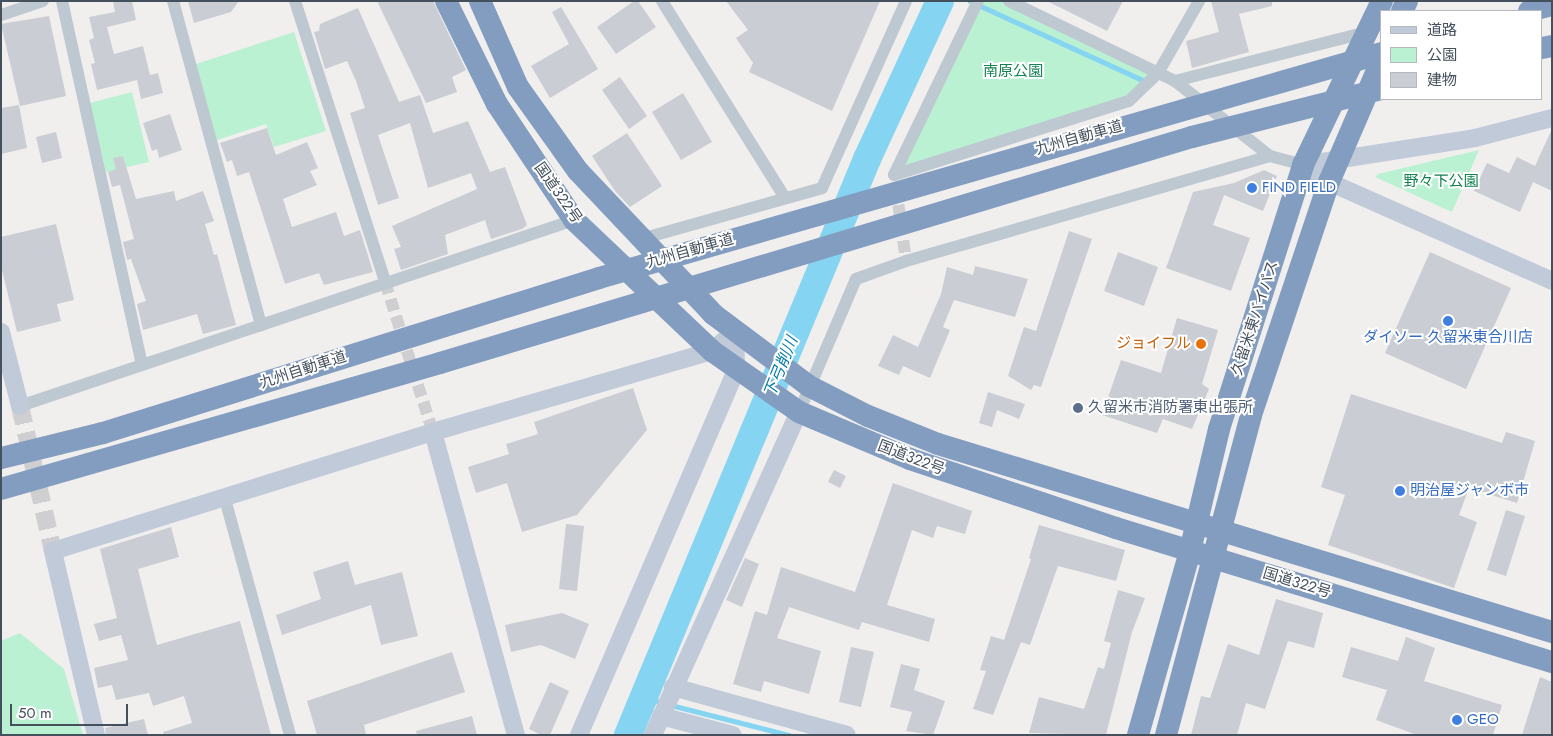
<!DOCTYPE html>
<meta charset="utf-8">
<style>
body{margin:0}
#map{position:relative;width:1553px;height:736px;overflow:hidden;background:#f1eeee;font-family:Jost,"Noto Sans JP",sans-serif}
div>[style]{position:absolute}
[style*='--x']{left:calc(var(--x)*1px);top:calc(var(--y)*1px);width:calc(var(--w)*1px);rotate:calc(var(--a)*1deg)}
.green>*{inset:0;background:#baf1d2}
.stream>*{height:4.5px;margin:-2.25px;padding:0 2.25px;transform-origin:2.25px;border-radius:2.25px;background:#85d4f1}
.river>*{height:28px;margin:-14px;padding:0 14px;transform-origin:14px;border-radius:14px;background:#85d4f1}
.building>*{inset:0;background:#cacdd3}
.street-tunnel>*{height:12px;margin-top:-6px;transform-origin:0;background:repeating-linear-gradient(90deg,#cfced1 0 12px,transparent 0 18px)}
.secondary-tunnel>*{height:18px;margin-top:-9px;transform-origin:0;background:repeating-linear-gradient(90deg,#cfced1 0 18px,transparent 0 27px)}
.street>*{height:12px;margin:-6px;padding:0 6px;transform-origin:6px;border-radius:6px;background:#bec8d1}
.secondary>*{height:18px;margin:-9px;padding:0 9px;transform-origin:9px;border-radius:9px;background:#c0cad8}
.highway>*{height:22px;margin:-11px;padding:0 11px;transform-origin:11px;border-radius:11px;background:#839dc0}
.dots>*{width:14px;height:14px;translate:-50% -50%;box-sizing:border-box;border:2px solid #fff;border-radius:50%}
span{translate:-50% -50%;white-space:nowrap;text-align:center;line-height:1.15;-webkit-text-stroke:4px #fff;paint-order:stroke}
.park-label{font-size:15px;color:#128250}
.street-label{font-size:15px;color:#45505d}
.shop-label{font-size:15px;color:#366cbe}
.left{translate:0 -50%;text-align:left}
.food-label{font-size:15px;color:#c56008}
.right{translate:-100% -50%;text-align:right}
.service-label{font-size:15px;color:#4e5e75}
.water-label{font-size:16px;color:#067da9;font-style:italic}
.frame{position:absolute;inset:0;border:2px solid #45505d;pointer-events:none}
.legend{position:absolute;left:1380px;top:10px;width:162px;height:90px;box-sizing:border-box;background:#fff;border:1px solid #b5b9be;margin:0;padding:6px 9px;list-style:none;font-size:15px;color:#45505d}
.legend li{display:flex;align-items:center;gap:10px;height:25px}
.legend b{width:25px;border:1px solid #b5b9be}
.scale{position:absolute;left:10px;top:704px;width:118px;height:22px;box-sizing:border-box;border:2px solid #45505d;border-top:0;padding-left:6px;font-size:15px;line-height:18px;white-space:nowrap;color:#45505d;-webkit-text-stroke:4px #fff;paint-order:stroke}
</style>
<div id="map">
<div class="green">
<div style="clip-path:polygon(978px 1px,1009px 1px,1158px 73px,1129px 101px,894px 175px)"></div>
<div style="clip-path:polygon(294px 32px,326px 131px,274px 147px,266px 124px,217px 140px,193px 65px)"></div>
<div style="clip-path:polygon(132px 92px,149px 162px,106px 172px,90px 103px)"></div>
<div style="clip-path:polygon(1479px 150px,1452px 212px,1375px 177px,1378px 174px)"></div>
<div style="clip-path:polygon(20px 633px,64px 669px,83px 735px,1px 735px,1px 641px)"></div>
</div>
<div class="stream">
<div style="--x:970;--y:1;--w:195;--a:24.6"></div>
<div style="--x:644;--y:698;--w:21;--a:14"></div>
<div style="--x:671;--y:705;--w:122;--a:14.3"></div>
</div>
<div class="river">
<div style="--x:628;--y:735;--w:624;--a:-67.46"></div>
<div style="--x:867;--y:159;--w:174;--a:-65.2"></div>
</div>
<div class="building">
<div style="clip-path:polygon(113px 1px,132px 1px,136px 20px,107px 27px,114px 54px,143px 46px,150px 75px,158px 73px,163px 93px,141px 99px,137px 80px,97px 90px,91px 64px,95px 63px,89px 40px,94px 38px,89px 17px,115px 12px)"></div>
<div style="clip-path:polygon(188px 1px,239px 1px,231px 12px,194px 23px)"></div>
<div style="clip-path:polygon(377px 1px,433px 1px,466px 70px,452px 77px,457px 92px,426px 103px)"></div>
<div style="clip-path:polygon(634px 1px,638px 1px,656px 27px,616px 54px,597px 27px)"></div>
<div style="clip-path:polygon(726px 1px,880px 1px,832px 111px,749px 72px,753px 63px,736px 38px,748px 30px)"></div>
<div style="clip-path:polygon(1047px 1px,1123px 1px,1107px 31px)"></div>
<div style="clip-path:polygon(1211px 1px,1272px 1px,1272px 6px,1239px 14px,1249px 52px,1192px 68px,1186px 41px,1219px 32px)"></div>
<div style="clip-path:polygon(561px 7px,598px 69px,550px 98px,531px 66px,569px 44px,552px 12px)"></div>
<div style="clip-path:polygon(358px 8px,399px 102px,420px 95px,433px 133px,468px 121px,490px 172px,505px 167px,527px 225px,522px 229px,491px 239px,485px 220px,445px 235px,448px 254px,401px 270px,394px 249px,401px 247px,392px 226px,477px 189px,471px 173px,428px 188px,410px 123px,378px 135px,399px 198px,378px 205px,350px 113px,365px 108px,356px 81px,347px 61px,325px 69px,314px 32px,319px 31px,320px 24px)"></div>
<div style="clip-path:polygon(49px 16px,66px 96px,20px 106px,1px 24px)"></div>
<div style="clip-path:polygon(620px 77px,647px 116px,629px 129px,602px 90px)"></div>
<div style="clip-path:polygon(683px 93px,712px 142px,681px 160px,652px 112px)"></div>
<div style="clip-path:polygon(19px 105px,27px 148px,1px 154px,1px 108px)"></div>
<div style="clip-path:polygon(170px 114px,182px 150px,159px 158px,157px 149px,152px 151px,143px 123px)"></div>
<div style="clip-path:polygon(267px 128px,276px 155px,307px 142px,318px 168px,310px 171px,317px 185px,283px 199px,292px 227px,336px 212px,344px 236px,360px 230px,373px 272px,324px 285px,319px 273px,285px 284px,249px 172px,237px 176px,232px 160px,227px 162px,220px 143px)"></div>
<div style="clip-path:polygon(1552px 129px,1552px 191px,1533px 182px,1520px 212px,1474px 191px,1487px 163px,1509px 173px,1517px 157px,1535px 166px)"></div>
<div style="clip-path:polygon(56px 132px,62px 158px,42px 163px,36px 137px)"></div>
<div style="clip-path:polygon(627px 133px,662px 186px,630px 207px,615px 191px,592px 156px)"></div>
<div style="clip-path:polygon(123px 156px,136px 199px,174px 191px,176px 201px,203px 191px,214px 221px,205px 224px,214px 255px,217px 254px,236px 325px,203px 334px,197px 314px,143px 330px,137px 304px,146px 301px,131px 259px,127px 260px,123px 242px,134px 239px,120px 185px,112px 187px,108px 172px,116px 169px,113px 158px)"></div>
<div style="clip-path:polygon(1264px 170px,1277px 176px,1263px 211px,1224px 195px,1213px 225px,1250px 238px,1231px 291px,1166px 268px,1193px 192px,1234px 183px)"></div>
<div style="clip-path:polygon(56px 224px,74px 300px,57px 304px,61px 321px,17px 332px,1px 266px,1px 237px)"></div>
<div style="clip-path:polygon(1069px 231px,1092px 239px,1041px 387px,1034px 385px,1031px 390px,1008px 376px,1024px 327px,1036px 331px)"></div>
<div style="clip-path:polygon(1118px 252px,1158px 267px,1144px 306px,1104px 291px)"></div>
<div style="clip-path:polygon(1430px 252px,1511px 288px,1466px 389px,1385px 353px)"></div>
<div style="clip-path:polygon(975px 266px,1028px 279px,1015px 317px,954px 300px,943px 327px,950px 330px,930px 378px,903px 366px,899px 375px,878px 366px,893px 335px,918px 347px,941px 294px,947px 267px,973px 275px)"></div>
<div style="clip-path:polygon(1177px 318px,1218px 330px,1202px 384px,1209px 389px,1192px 429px,1163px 419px,1157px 433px,1102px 415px,1121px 360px,1161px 373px)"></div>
<div style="clip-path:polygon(633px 388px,647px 430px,577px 515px,522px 532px,507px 483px,476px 493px,468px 467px,509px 454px,506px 444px,538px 434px,534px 422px)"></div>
<div style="clip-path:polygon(988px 392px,1025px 404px,1019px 419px,997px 410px,992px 427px,979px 423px)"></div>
<div style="clip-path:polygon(1351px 394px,1502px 443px,1506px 432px,1535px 441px,1517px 503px,1469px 488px,1459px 515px,1477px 522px,1454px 588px,1328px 545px,1345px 495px,1321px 487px)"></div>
<div style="clip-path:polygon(834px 470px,846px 476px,840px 488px,828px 482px)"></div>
<div style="clip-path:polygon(893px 483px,972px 511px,965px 534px,937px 526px,933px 538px,912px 530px,887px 605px,935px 619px,929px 642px,862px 622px,859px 630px,789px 607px,777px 638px,821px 651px,809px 694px,764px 681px,761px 692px,733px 684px,755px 611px,767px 615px,781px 567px,855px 592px)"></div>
<div style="clip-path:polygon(1506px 510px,1525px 516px,1506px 576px,1487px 570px)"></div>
<div style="clip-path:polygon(566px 524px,584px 526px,577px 591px,559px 589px)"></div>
<div style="clip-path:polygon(1039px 525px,1125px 550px,1116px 581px,1058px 566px,1030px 645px,1021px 642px,993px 715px,973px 709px,986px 671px,980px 670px,991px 636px,1004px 640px,1031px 559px,1029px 558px)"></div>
<div style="clip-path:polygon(171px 527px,179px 557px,138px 569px,157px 645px,240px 621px,271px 735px,164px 735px,163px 732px,192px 723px,184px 696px,153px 706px,149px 693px,116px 700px,112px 685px,98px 688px,94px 668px,128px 660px,121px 635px,99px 641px,94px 624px,117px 618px,100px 549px)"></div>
<div style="clip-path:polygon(745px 558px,759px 564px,742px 607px,726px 600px)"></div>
<div style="clip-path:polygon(348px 561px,355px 585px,402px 572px,418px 636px,381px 645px,371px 605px,282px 635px,276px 615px,321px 599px,313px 572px)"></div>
<div style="clip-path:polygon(1118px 590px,1145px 598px,1132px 632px,1106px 735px,1029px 733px,1039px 697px,1084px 709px,1098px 667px,1104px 669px,1111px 643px,1104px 641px)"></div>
<div style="clip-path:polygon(1276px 599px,1323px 613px,1314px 648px,1288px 641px,1265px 709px,1246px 703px,1237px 735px,1191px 735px,1201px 696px,1210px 698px,1228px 644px,1259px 655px)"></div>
<div style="clip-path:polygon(562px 613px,589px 624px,575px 659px,541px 645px,511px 652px,505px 625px)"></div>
<div style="clip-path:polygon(1406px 637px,1435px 648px,1424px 681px,1502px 705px,1493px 735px,1417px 735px,1376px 720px,1387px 690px,1342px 677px,1351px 647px,1398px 661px)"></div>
<div style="clip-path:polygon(851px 647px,874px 652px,861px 707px,839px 702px)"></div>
<div style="clip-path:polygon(452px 652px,465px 692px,364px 725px,366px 735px,317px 735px,307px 701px)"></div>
<div style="clip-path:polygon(901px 664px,920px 669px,914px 690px,945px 701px,933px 735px,906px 731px,912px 712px,890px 707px)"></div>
<div style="clip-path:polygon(1540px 677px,1552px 682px,1552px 735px,1522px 735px)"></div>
<div style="clip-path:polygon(550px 682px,569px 691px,550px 735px,541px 735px,529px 729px)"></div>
<div style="clip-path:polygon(472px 716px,477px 735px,417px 735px,416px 731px)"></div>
<div style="clip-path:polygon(144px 719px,148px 735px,106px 735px,105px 728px)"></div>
</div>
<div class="street-tunnel">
<div style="--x:896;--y:187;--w:75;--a:82.3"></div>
<div style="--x:385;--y:282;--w:157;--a:72.3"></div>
</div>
<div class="secondary-tunnel">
<div style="--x:20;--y:406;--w:149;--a:77.2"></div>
</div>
<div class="street">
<div style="--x:62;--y:1;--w:372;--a:77.6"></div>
<div style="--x:173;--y:1;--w:336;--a:74.8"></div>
<div style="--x:295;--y:1;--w:295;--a:72.2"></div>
<div style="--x:662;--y:1;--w:232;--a:58"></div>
<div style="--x:978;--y:1;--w:193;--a:115.8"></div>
<div style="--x:894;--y:175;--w:246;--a:-17.5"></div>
<div style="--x:1129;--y:101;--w:40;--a:-44"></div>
<div style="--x:1158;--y:73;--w:83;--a:-60.3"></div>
<div style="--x:1009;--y:1;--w:184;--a:25.7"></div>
<div style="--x:1175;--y:81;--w:198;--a:-14.3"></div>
<div style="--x:1;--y:15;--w:44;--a:-18.4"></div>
<div style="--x:1175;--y:81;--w:121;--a:38.3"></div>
<div style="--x:641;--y:239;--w:188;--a:-15.7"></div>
<div style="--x:822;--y:188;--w:205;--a:-65.8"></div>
<div style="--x:20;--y:406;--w:584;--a:-18.56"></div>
<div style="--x:799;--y:412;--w:145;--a:-66.8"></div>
<div style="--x:856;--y:279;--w:53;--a:-19.8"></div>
<div style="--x:906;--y:261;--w:379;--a:-16.1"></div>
<div style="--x:1270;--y:156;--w:34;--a:15"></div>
<div style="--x:225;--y:499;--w:245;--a:74.6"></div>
</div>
<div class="secondary">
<div style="--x:1303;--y:165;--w:31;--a:33"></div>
<div style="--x:1329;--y:182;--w:244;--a:23.9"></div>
<div style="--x:1303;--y:165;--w:174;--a:-8.9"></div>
<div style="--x:1475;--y:138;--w:80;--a:-14.6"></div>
<div style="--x:1;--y:332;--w:76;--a:75.6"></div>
<div style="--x:433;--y:432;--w:314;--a:74.7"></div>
<div style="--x:673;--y:687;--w:180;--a:15.4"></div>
<div style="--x:661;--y:716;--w:74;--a:14.8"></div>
<div style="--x:96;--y:735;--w:189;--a:-103.2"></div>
<div style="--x:53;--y:551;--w:398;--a:-17.4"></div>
<div style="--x:433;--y:432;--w:291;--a:-16.2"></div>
<div style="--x:712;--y:351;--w:30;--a:-41"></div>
<div style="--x:579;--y:735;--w:397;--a:-66.7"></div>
<div style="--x:736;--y:370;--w:39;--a:-91"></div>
<div style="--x:653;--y:735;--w:354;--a:-65.7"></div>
</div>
<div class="highway">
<div style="--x:446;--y:1;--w:115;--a:63.7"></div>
<div style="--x:497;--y:104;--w:139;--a:56.4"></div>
<div style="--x:574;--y:220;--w:190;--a:43.5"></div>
<div style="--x:712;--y:351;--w:106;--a:35"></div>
<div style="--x:799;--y:412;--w:121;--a:22.9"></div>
<div style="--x:910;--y:459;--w:217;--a:18.5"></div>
<div style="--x:1116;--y:528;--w:456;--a:17.1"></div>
<div style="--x:480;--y:1;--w:94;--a:66.2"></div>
<div style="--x:518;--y:87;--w:103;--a:54.5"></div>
<div style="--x:578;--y:171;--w:197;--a:46.6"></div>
<div style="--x:713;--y:314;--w:120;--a:36.9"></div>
<div style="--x:809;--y:386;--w:66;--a:27"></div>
<div style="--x:868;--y:416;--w:75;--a:21.8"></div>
<div style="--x:938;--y:444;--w:642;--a:17.02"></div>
<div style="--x:1402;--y:11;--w:11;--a:-63"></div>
<div style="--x:1529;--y:11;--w:24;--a:-15"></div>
<div style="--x:1542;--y:48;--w:10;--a:-11"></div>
<div style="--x:1;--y:458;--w:105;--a:-13.8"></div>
<div style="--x:103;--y:433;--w:520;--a:-17.35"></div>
<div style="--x:599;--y:278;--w:815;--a:-16.03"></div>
<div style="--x:1;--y:489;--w:457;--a:-16"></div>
<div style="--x:440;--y:363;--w:785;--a:-16.73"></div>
<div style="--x:1192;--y:137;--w:196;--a:-14.2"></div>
<div style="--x:1138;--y:735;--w:191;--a:-74.2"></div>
<div style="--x:1190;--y:551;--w:125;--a:-76.6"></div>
<div style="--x:1219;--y:429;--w:277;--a:-72.3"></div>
<div style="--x:1303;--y:165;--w:182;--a:-64.3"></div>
<div style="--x:1166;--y:735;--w:331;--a:-75.1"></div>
<div style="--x:1251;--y:415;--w:246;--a:-71.5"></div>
<div style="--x:1329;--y:182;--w:134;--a:-66.7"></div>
</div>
<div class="dots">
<div style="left:1252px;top:188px;background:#3f7fe0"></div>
<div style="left:1448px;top:321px;background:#3f7fe0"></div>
<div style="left:1201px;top:344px;background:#e8710a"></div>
<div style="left:1078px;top:408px;background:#5c6f8a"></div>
<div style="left:1400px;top:491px;background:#3f7fe0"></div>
<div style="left:1457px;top:720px;background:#3f7fe0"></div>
</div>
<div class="park-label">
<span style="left:1013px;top:72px">南原公園</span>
<span style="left:1441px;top:182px">野々下公園</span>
</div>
<div class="street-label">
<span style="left:1079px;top:138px;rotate:-16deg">九州自動車道</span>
<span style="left:558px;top:193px;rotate:55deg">国道322号</span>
<span style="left:690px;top:251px;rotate:-16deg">九州自動車道</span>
<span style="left:1255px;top:318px;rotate:-72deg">久留米東バイパス</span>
<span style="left:303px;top:370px;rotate:-18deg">九州自動車道</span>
<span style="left:911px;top:458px;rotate:21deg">国道322号</span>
<span style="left:1297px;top:583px;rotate:17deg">国道322号</span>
</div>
<div class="shop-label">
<span class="left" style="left:1262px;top:188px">FIND FIELD</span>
<span style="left:1448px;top:338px">ダイソー 久留米東合川店</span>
<span class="left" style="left:1410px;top:491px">明治屋ジャンボ市</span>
<span class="left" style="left:1467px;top:720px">GEO</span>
</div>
<div class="food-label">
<span class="right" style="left:1191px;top:344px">ジョイフル</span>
</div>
<div class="service-label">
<span class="left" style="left:1088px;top:408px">久留米市消防署東出張所</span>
</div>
<div class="water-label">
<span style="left:781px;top:367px;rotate:-68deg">下弓削川</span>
</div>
<div class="frame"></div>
<ul class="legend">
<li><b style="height:6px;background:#c0cad8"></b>道路</li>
<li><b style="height:14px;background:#baf1d2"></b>公園</li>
<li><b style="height:14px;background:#cacdd3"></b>建物</li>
</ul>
<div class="scale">50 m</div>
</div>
